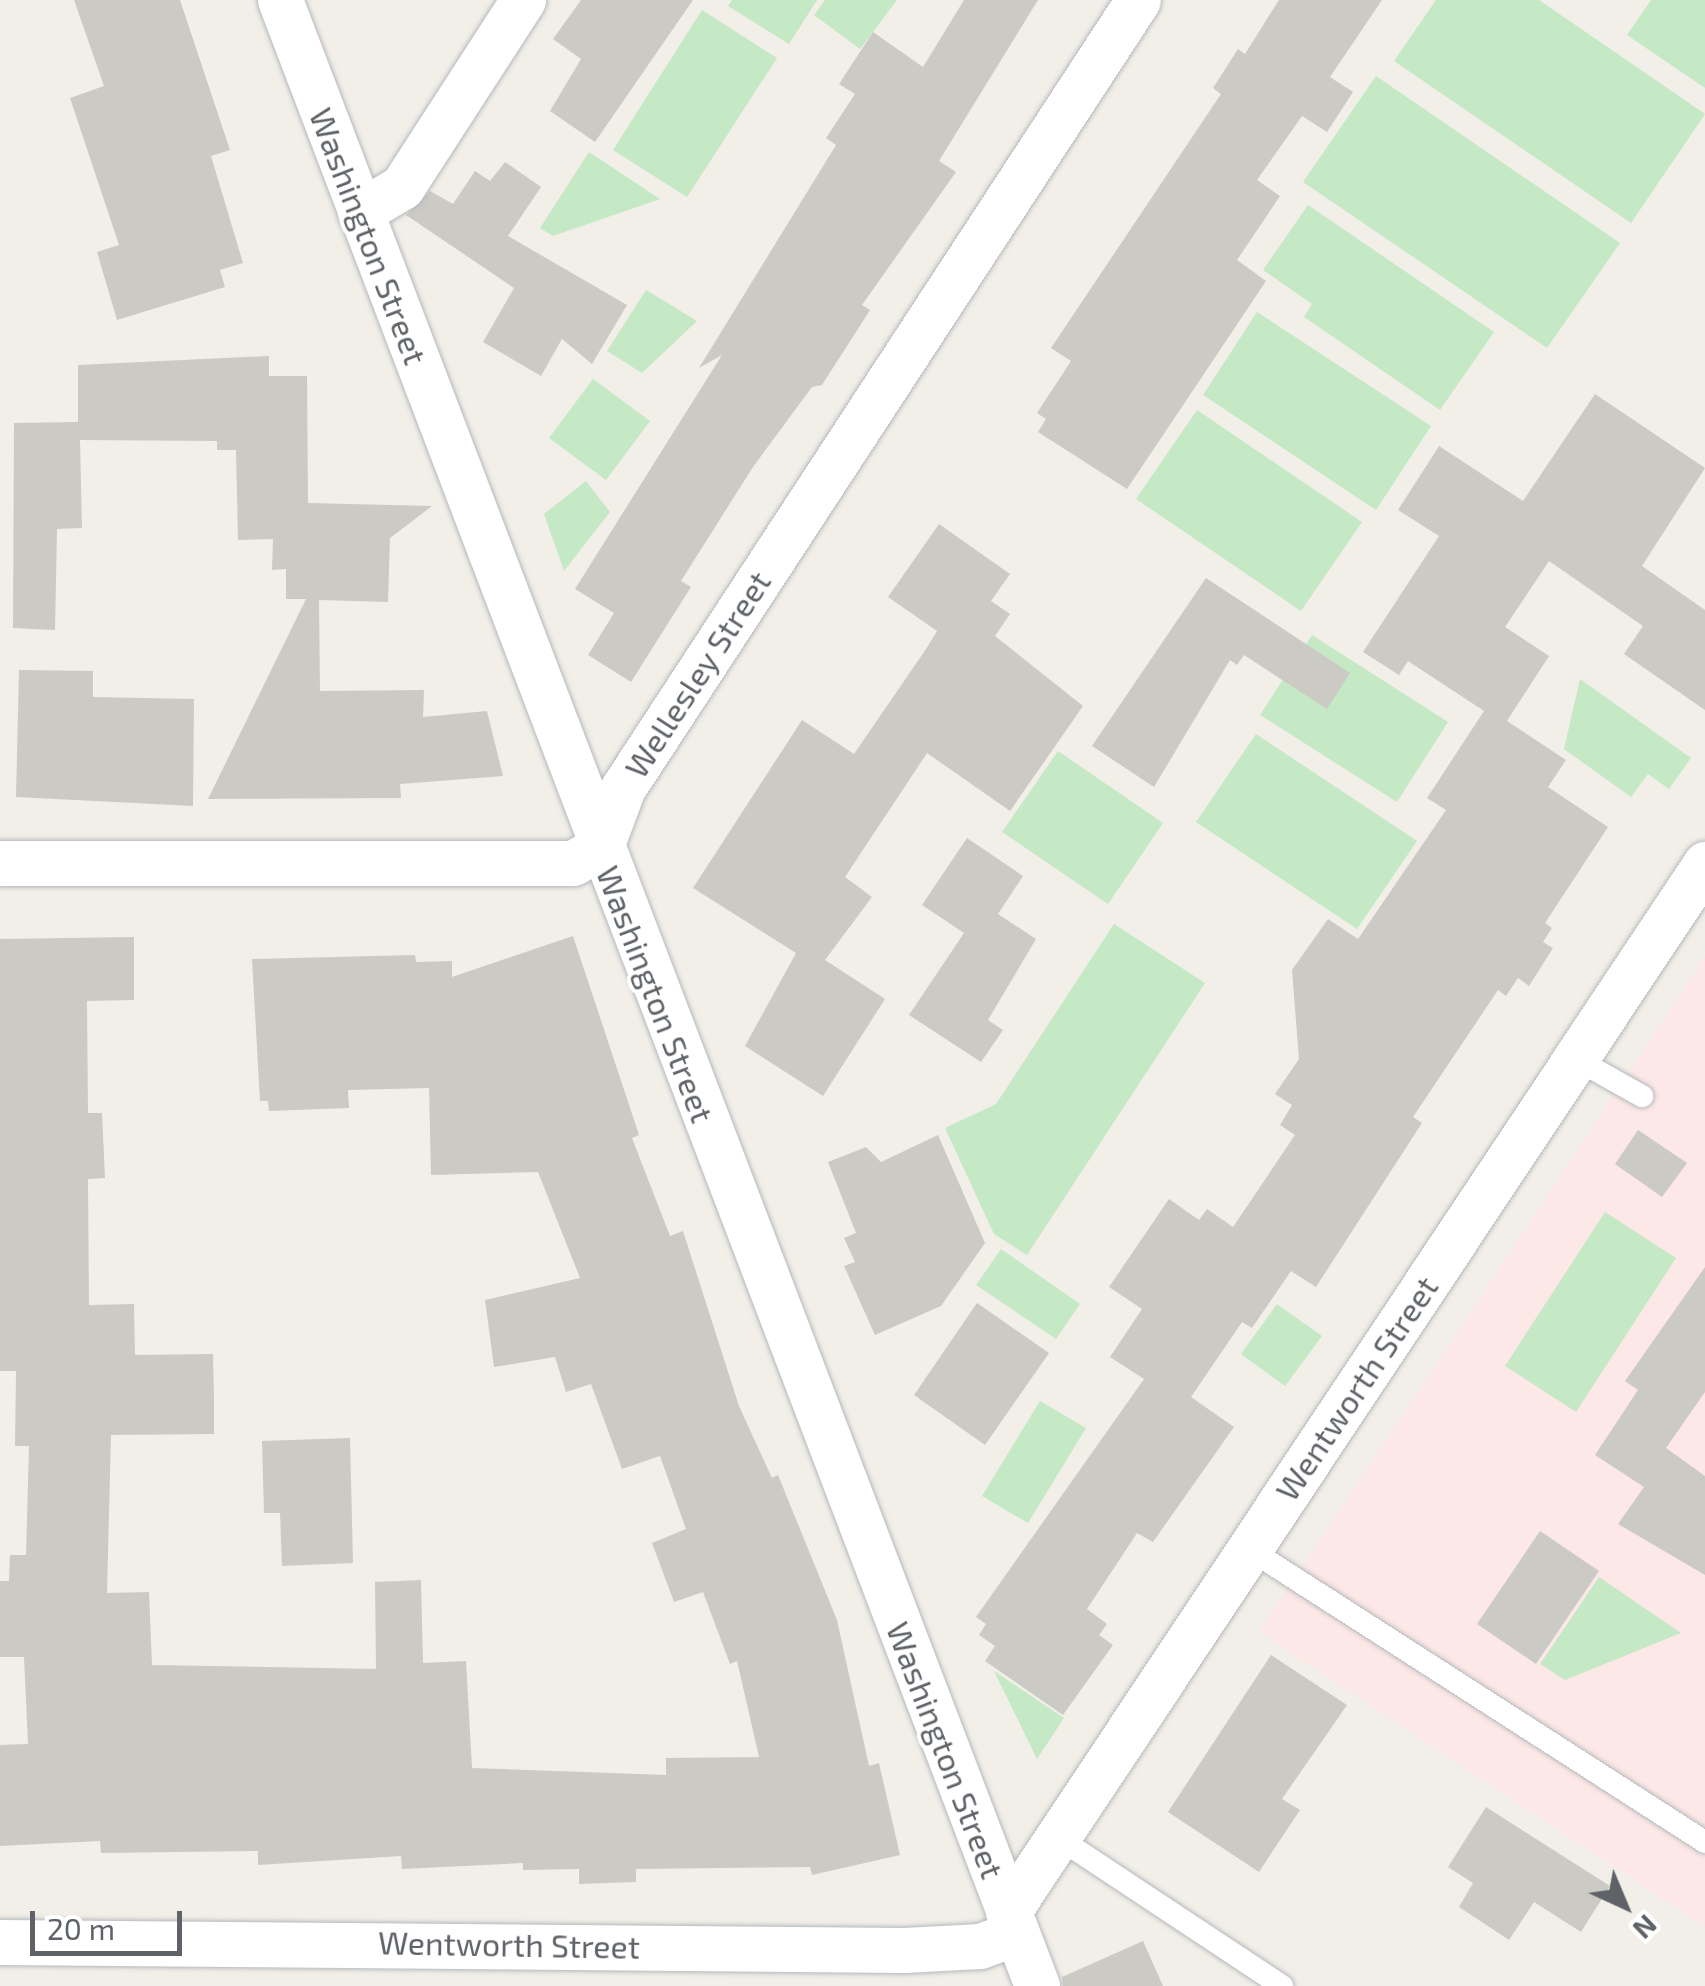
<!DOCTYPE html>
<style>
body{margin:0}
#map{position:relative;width:1705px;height:1986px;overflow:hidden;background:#f1efe8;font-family:"Exo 2",sans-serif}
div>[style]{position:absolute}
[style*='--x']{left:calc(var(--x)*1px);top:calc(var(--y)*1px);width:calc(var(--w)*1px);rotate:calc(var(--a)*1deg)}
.medical>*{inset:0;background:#fce8e6}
.green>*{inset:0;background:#c5e8c5}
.building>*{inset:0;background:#cccac5}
.roads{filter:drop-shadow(0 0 2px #b5b8bc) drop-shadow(0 0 2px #b5b8bc)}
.lane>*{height:22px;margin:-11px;padding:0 11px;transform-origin:11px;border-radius:11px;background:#fff}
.street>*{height:45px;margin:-22.5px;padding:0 22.5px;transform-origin:22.5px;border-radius:22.5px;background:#fff}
span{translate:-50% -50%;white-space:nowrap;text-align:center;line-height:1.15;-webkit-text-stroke:8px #fff;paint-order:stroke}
.street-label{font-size:32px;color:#5f6368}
.north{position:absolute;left:1575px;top:1856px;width:100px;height:100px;-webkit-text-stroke:8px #fff;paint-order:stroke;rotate:136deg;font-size:28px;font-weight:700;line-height:40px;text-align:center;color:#5f6368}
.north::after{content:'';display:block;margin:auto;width:35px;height:45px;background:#5f6368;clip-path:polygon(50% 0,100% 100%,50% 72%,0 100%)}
.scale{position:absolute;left:30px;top:1911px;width:152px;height:45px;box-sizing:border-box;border:5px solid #5f6368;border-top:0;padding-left:12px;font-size:30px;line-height:35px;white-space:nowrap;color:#5f6368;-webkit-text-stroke:8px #fff;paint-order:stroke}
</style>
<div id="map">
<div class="medical">
<div style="clip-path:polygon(1705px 957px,1705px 1927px,1259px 1632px)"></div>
</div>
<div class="green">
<div style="clip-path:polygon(732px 0,817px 0,789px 44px,728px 6px)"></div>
<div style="clip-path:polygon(825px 0,897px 0,860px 49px,814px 15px)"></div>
<div style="clip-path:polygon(1436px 0,1539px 0,1705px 114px,1631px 223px,1394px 61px)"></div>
<div style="clip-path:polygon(1651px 0,1705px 0,1705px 88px,1627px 35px)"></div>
<div style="clip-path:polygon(702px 10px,777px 58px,687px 197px,613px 150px)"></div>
<div style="clip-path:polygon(1376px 76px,1620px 243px,1547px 348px,1303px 182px)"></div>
<div style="clip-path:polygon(589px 152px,660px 199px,553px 236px,540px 228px)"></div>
<div style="clip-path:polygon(1308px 205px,1494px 332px,1440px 410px,1304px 317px,1312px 304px,1263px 270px)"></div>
<div style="clip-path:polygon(646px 290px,697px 321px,642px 373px,607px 351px)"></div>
<div style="clip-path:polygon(1257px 312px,1431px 426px,1376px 510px,1203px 395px)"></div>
<div style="clip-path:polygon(593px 379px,650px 421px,606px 480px,549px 438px)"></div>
<div style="clip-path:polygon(1197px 410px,1362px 522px,1301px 611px,1136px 499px)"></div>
<div style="clip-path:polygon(586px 481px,610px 512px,564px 571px,544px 514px)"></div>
<div style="clip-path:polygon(1312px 635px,1448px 722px,1397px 802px,1260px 715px)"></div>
<div style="clip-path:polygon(1580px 679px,1691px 758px,1669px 789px,1648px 774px,1631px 797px,1564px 749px)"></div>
<div style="clip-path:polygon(1256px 734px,1417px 841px,1357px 929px,1196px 822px)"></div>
<div style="clip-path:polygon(1058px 751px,1163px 823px,1108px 904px,1002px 832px)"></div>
<div style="clip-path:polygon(1114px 924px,1205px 983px,1027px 1255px,994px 1234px,945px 1128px,996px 1104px)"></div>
<div style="clip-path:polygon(1605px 1212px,1676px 1258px,1576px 1412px,1505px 1366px)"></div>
<div style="clip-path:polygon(1001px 1249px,1080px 1304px,1056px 1339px,976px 1285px)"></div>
<div style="clip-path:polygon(1277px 1304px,1322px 1336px,1285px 1386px,1241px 1354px)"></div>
<div style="clip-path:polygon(1040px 1401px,1086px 1428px,1028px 1523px,982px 1496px)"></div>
<div style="clip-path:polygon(1599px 1577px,1681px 1633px,1565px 1680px,1540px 1664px)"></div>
<div style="clip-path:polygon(994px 1671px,1064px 1718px,1037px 1759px)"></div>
</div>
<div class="building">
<div style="clip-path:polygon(74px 0,180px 0,230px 150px,211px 156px,243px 263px,220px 270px,225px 287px,117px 320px,97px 252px,119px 245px,70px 98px,104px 86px)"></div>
<div style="clip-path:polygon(581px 0,693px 0,595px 142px,550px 111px,581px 59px,553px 39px)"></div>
<div style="clip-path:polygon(964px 0,1038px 0,939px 161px,956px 172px,862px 305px,870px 310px,822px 385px,812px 387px,753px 467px,681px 581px,691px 587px,631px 682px,588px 655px,614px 613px,575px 589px,722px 355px,699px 368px,836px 145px,826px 138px,855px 94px,839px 84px,873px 32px,923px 67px)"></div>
<div style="clip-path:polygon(1279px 0,1382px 0,1330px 77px,1353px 92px,1327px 132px,1302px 116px,1257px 180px,1280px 196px,1237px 260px,1266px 281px,1127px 489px,1038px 432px,1046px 419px,1037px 413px,1071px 361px,1051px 348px,1221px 94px,1213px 88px,1238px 49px,1245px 54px)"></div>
<div style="clip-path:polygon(505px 162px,541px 187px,508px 236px,627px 305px,592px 364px,562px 339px,541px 376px,483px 342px,514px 288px,406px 215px,430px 191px,453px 204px,475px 171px,490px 181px)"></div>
<div style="clip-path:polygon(269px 356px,269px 376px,307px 376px,308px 503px,432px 506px,390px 538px,388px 602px,319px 600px,320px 691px,424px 690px,423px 717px,487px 711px,503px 776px,400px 784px,401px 798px,208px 799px,306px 599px,286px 599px,286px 569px,272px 570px,273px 539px,238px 540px,236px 450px,217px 450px,217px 441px,80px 440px,82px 528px,57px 529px,55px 630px,13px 628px,14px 423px,78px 422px,78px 365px)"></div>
<div style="clip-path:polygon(1595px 394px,1705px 468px,1642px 566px,1705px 610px,1705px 710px,1624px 654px,1643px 626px,1549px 561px,1505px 627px,1549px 656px,1507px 721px,1566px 760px,1548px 787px,1608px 827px,1545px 923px,1552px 928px,1543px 942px,1553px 948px,1529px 986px,1518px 978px,1506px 996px,1498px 990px,1413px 1117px,1422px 1123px,1316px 1287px,1291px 1271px,1252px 1328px,1242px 1322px,1191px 1397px,1234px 1427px,1153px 1542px,1137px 1533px,1087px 1609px,1107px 1624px,1099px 1635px,1113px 1645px,1063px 1715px,985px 1661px,995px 1646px,979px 1635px,986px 1624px,976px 1617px,1144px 1379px,1110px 1357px,1142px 1309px,1109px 1287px,1169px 1199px,1199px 1220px,1207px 1209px,1233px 1227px,1295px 1135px,1280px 1125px,1292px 1105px,1275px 1094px,1299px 1059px,1292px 970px,1328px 919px,1358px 939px,1446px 810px,1427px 798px,1484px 711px,1408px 661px,1399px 675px,1363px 652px,1439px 536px,1398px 510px,1439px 446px,1523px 501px)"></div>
<div style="clip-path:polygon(939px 524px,1010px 574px,991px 601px,1010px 614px,995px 636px,1083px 706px,1010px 811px,927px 753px,845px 877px,872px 897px,825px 960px,885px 999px,823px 1096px,745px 1046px,796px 953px,693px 888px,802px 720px,854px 754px,926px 649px,937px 631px,888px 597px)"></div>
<div style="clip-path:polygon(1206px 578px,1350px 673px,1327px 709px,1244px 655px,1237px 665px,1230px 660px,1154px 787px,1092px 746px)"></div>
<div style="clip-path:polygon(19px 670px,93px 671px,93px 697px,194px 699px,193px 806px,16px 797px)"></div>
<div style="clip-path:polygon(967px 838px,1023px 876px,998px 914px,1036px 939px,988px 1020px,1003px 1030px,981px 1062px,909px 1015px,964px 933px,922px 905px)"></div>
<div style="clip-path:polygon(573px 936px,639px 1135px,632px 1138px,670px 1236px,683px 1231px,739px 1406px,772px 1478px,778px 1475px,837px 1620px,869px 1766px,879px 1763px,900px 1855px,812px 1875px,810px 1867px,636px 1869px,636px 1882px,579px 1884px,579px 1869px,523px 1870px,523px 1863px,402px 1869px,401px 1856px,258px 1865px,258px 1851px,101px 1853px,100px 1841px,0 1846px,0 1745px,28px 1744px,24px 1657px,0 1657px,0 1581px,9px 1581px,10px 1555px,26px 1555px,29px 1446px,15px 1446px,16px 1371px,0 1371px,0 939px,134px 937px,134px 1000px,87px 1001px,88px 1113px,102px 1113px,105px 1178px,88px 1179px,89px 1305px,134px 1304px,135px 1355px,213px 1354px,214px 1397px,214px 1434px,111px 1435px,107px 1593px,149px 1592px,152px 1665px,376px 1669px,375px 1582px,421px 1580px,423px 1663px,466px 1661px,472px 1768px,666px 1775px,666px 1758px,759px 1757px,737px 1661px,730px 1664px,703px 1592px,674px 1602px,652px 1543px,686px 1529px,660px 1456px,622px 1469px,591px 1384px,566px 1392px,555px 1357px,494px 1367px,485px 1300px,580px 1278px,538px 1172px,431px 1175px,429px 1088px,348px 1090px,349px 1108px,269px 1111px,268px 1101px,260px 1101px,252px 959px,415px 955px,416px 962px,452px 961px,452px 977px)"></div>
<div style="clip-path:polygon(1638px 1130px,1687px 1163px,1662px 1197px,1615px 1164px)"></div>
<div style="clip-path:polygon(938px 1135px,985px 1243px,941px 1306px,875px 1335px,844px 1266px,855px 1262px,844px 1238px,856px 1233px,828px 1162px,866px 1147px,881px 1162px)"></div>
<div style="clip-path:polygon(1705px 1267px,1705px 1392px,1666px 1448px,1705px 1476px,1705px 1575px,1618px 1524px,1644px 1487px,1595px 1455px,1638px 1390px,1625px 1381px)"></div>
<div style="clip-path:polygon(977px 1303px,1049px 1353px,985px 1445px,914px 1395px)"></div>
<div style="clip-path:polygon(350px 1438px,353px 1563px,282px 1566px,280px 1513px,264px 1513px,262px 1441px)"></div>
<div style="clip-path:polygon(1540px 1531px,1599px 1571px,1536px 1664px,1477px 1624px)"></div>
<div style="clip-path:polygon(1271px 1655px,1347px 1705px,1282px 1799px,1300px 1810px,1259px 1872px,1168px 1812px)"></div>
<div style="clip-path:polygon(1486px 1807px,1610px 1886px,1581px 1932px,1534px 1902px,1509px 1940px,1459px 1907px,1473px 1883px,1448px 1867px)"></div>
<div style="clip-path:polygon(1143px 1941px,1163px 1986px,1063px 1986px,1062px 1977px)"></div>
</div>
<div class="roads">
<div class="lane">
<div style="--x:1576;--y:1059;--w:76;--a:29.3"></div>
<div style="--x:1249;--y:1549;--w:542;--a:32.72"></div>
<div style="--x:1057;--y:1837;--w:270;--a:33.5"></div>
</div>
<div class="street">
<div style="--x:280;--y:0;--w:2125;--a:69.13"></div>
<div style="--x:360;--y:212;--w:49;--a:-30.8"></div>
<div style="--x:402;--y:187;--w:223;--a:-57.1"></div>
<div style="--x:0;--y:863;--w:573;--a:0"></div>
<div style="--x:573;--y:863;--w:32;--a:-30"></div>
<div style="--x:601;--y:847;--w:63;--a:-69.6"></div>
<div style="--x:623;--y:788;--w:941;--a:-56.83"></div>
<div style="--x:1008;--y:1912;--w:1259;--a:-56.37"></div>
<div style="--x:0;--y:1942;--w:904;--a:0.51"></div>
<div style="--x:904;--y:1950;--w:76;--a:-3"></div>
<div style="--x:980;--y:1946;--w:38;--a:-20"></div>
</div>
</div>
<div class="street-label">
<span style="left:369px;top:236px;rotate:69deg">Washington Street</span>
<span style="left:697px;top:674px;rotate:-57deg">Wellesley Street</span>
<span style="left:656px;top:994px;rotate:69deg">Washington Street</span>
<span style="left:1356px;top:1388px;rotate:-56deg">Wentworth Street</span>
<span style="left:946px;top:1750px;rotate:69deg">Washington Street</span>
<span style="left:509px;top:1944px;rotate:1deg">Wentworth Street</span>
</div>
<div class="north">N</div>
<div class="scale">20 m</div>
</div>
